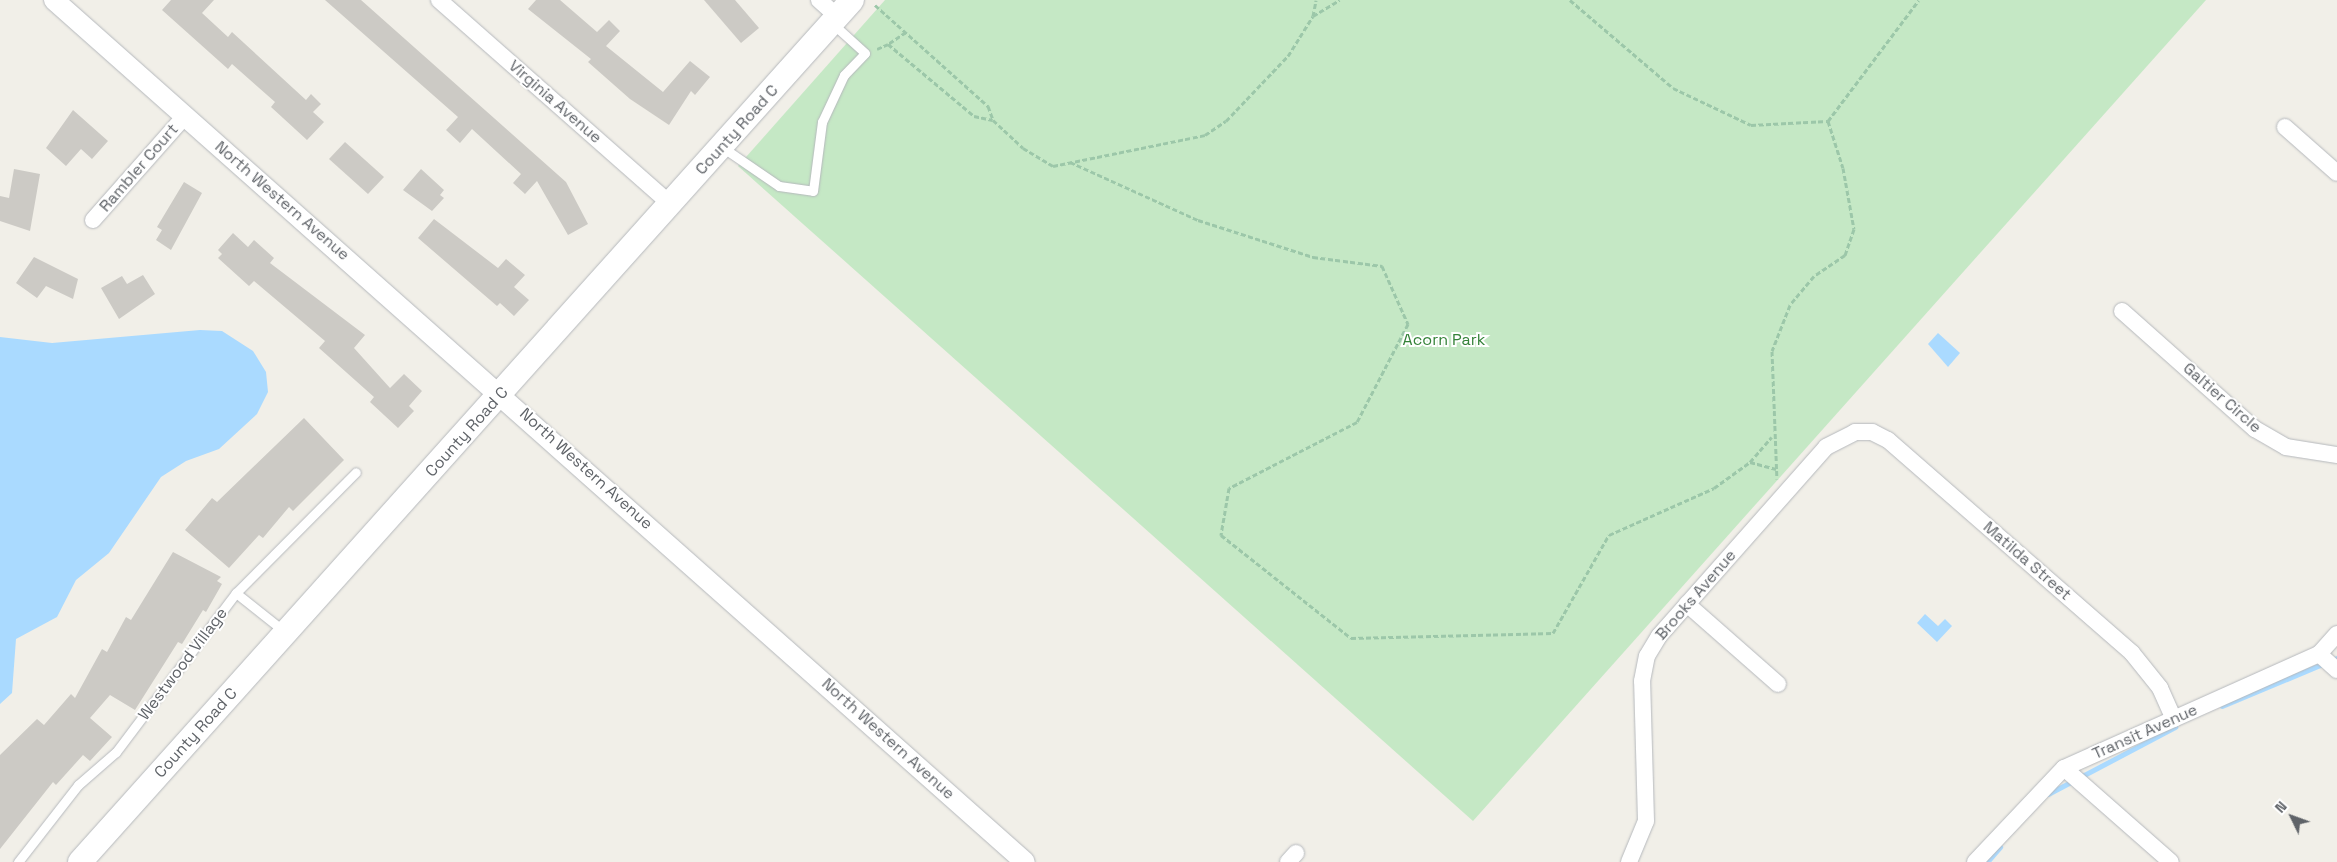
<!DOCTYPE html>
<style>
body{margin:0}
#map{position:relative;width:2337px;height:862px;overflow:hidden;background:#f1efe8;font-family:"Space Grotesk",sans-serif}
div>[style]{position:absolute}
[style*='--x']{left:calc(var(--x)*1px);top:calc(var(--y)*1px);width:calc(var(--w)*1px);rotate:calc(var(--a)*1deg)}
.green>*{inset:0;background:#c5e8c5}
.water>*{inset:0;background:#aadaff}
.stream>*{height:5px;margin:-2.5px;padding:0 2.5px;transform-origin:2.5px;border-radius:2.5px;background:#aadaff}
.building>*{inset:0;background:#cccac5}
.path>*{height:3px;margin-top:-1.5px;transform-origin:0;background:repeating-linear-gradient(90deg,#9cc7a9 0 5px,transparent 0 7.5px)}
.roads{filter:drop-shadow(0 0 1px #b5b8bc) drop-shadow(0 0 1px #b5b8bc)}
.service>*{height:9px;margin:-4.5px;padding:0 4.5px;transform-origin:4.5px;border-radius:4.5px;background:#fff}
.minor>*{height:16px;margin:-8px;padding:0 8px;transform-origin:8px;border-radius:8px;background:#fff}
.tertiary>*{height:20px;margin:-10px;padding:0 10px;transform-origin:10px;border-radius:10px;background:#fff}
.secondary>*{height:24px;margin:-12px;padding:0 12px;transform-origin:12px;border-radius:12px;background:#fff}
span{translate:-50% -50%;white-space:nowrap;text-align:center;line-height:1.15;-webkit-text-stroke:4px #fff;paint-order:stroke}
.street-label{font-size:16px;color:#5f6368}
.park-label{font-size:16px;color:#348238}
.north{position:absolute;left:2267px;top:792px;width:50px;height:50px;-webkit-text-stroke:4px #fff;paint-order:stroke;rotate:312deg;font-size:14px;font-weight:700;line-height:20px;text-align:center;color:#5f6368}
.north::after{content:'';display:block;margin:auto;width:18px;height:22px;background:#5f6368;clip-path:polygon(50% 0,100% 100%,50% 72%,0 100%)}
</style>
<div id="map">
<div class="green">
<div style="clip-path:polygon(885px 0,2206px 0,1473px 821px,738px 166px)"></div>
</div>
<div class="water">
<div style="clip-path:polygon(200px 330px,222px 331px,253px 351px,266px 372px,268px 392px,257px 414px,219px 449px,186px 461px,161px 477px,109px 553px,76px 580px,57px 617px,16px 639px,12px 693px,0 704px,0 337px,52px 343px)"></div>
<div style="clip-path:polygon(1938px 333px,1960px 353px,1948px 367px,1928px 344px)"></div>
<div style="clip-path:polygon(1925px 614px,1938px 626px,1945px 619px,1952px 626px,1937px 642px,1917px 623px)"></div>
</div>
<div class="stream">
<div style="--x:2222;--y:706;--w:125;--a:-22.7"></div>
<div style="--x:2048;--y:794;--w:144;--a:-27.8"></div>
<div style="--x:1987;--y:862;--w:20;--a:-49"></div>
</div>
<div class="building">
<div style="clip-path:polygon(171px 0,214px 0,202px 13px,228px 37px,232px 32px,306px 100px,311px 94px,321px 104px,313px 112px,324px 122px,307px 140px,271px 107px,275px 102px,232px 64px,228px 69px,162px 10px)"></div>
<div style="clip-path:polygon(325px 0,361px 0,566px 182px,588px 224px,568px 235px,537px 181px,525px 194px,513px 183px,521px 174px,472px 129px,460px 143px,446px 130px,458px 117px)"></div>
<div style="clip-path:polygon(536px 0,560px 0,597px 32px,609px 20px,620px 31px,606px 46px,663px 92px,690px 61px,710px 77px,695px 95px,691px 91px,669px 125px,630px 99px,588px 62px,591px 59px,528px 9px)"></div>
<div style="clip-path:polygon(704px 0,735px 0,759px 28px,741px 43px)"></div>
<div style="clip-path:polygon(73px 110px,108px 141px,92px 159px,81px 149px,66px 166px,46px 148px)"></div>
<div style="clip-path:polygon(345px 142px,384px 177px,368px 194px,329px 159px)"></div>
<div style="clip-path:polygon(14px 169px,40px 174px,30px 231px,0 221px,0 196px,9px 198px)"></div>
<div style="clip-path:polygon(421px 169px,444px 190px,440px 195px,444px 198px,432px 211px,403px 190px)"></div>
<div style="clip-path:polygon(184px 182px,202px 193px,171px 250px,156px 240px,162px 230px,157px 227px)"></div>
<div style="clip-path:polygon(434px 219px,498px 268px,506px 259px,525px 275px,514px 287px,529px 300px,514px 316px,500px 303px,497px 306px,418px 238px)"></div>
<div style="clip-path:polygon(233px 233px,248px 247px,254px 240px,274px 258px,270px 263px,365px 335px,354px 348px,390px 388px,404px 374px,422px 391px,409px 406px,414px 411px,398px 428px,370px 402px,374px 397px,319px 348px,325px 341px,254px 281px,249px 286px,218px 258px,222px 254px,218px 250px)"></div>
<div style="clip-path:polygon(34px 257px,78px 279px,73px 299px,46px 286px,37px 298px,16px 283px)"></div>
<div style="clip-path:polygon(143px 275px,155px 294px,119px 319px,101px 288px,122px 276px,127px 284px)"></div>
<div style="clip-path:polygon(304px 418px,344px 460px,293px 511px,289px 507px,263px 538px,259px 535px,229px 568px,185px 530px,212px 498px,217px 502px)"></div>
<div style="clip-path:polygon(173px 552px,221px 577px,217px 581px,222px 584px,206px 612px,203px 610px,182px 644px,178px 642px,135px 710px,110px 695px,90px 718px,112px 737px,90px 761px,83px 755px,56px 785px,53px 782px,0 849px,0 755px,37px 719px,44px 725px,71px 694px,75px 698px,102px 649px,107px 652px,126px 617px,131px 620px)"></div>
</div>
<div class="path">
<div style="--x:1570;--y:0;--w:135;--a:40.5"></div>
<div style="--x:1673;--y:88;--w:86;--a:25.4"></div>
<div style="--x:1751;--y:125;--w:77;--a:-3"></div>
<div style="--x:1828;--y:121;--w:49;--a:72.3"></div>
<div style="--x:1843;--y:168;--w:62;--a:79.8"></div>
<div style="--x:1854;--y:229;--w:28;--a:109"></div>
<div style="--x:1845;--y:255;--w:37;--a:146"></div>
<div style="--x:1814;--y:276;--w:38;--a:130"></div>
<div style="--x:1790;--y:305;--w:49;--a:111.4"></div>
<div style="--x:1772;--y:351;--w:128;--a:87.8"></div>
<div style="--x:875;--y:5;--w:152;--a:41.8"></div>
<div style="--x:988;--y:106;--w:15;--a:70"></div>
<div style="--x:993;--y:120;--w:41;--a:43"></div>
<div style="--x:1023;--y:148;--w:35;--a:31"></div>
<div style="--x:1053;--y:166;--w:155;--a:-11.5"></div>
<div style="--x:1205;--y:135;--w:25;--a:-34"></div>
<div style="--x:1226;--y:121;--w:90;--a:-46.4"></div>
<div style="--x:1288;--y:56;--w:47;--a:-58"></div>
<div style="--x:1313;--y:16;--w:31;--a:-31"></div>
<div style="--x:1313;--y:16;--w:16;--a:-79"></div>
<div style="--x:906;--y:32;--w:22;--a:146"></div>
<div style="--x:888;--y:44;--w:112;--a:39.9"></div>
<div style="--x:974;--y:116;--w:19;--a:12"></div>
<div style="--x:877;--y:49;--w:12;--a:-24"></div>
<div style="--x:1828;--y:121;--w:151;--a:-53.1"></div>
<div style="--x:1070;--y:162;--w:141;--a:24.4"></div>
<div style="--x:1198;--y:220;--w:121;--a:17.8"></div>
<div style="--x:1313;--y:257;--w:70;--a:7.4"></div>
<div style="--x:1382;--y:266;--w:64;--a:65.9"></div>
<div style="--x:1408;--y:324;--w:110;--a:117.5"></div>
<div style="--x:1357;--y:422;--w:144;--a:152.7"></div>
<div style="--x:1229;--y:488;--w:48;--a:99.7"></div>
<div style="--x:1221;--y:535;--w:166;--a:38.4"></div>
<div style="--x:1351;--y:638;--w:202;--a:-1.4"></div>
<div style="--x:1553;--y:633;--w:113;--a:-60.3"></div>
<div style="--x:1609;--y:535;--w:115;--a:-24.1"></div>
<div style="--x:1714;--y:488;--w:44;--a:-35.8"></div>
<div style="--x:1750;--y:462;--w:33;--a:-49"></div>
<div style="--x:1750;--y:462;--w:27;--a:15"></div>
</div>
<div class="roads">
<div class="service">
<div style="--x:722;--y:147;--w:69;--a:34.4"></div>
<div style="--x:779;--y:186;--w:34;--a:8"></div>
<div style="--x:813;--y:191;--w:70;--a:-82.6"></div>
<div style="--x:822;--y:122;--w:52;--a:-64.9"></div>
<div style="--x:844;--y:75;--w:30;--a:-46"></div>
<div style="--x:865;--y:53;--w:43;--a:-137.8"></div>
<div style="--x:236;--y:593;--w:63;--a:38.5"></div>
<div style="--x:18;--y:862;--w:98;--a:-52.1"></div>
<div style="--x:78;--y:785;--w:50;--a:-41"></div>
<div style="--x:116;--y:752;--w:199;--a:-53"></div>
<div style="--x:236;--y:593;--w:170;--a:-45.2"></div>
</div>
<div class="minor">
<div style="--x:439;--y:0;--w:308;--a:41.4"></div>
<div style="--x:819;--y:0;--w:24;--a:42"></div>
<div style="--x:2285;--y:127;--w:69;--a:41.5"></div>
<div style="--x:93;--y:220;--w:139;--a:-48.5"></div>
<div style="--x:2122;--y:311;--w:178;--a:41.6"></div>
<div style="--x:2255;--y:429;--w:36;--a:30"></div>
<div style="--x:2286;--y:447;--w:52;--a:8.9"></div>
<div style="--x:1687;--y:604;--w:121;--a:41.3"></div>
<div style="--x:2319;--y:654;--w:24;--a:42"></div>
<div style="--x:2064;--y:768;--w:142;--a:41.3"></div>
<div style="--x:1288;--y:862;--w:12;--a:-48"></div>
<div style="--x:1629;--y:862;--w:44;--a:-67.5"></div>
<div style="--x:1646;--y:821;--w:140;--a:-91.6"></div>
<div style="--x:1642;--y:681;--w:25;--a:-79"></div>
<div style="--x:1647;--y:656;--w:23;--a:-59"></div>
<div style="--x:1659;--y:636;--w:252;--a:-48.5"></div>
<div style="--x:1826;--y:447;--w:33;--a:-27"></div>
<div style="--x:1855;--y:432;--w:17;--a:0"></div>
<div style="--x:1872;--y:432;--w:18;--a:27"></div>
<div style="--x:1888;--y:440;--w:324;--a:41.1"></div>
<div style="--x:2132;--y:653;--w:45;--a:51.3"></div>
<div style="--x:2160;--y:688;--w:34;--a:66"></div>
<div style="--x:1975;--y:862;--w:129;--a:-46.6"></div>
<div style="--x:2064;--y:768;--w:279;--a:-24.1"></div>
<div style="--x:2319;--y:654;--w:27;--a:-48"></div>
</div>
<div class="tertiary">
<div style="--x:54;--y:0;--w:1298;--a:41.6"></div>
</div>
<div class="secondary">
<div style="--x:80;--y:862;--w:1157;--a:-48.15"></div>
</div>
</div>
<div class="street-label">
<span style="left:555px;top:102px;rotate:41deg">Virginia Avenue</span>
<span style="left:737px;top:130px;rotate:-48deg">County Road C</span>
<span style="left:139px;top:168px;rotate:-49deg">Rambler Court</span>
<span style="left:282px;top:201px;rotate:41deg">North Western Avenue</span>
<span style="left:2222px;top:398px;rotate:41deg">Galtier Circle</span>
<span style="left:467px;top:432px;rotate:-48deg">County Road C</span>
<span style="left:586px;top:469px;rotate:42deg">North Western Avenue</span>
<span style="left:2027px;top:561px;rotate:41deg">Matilda Street</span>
<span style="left:1696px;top:595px;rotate:-49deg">Brooks Avenue</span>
<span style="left:183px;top:664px;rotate:-53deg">Westwood Village</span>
<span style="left:2145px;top:732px;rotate:-24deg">Transit Avenue</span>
<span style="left:196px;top:733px;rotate:-48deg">County Road C</span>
<span style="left:888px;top:739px;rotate:42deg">North Western Avenue</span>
</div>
<div class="park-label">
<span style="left:1444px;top:340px">Acorn Park</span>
</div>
<div class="north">N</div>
</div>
